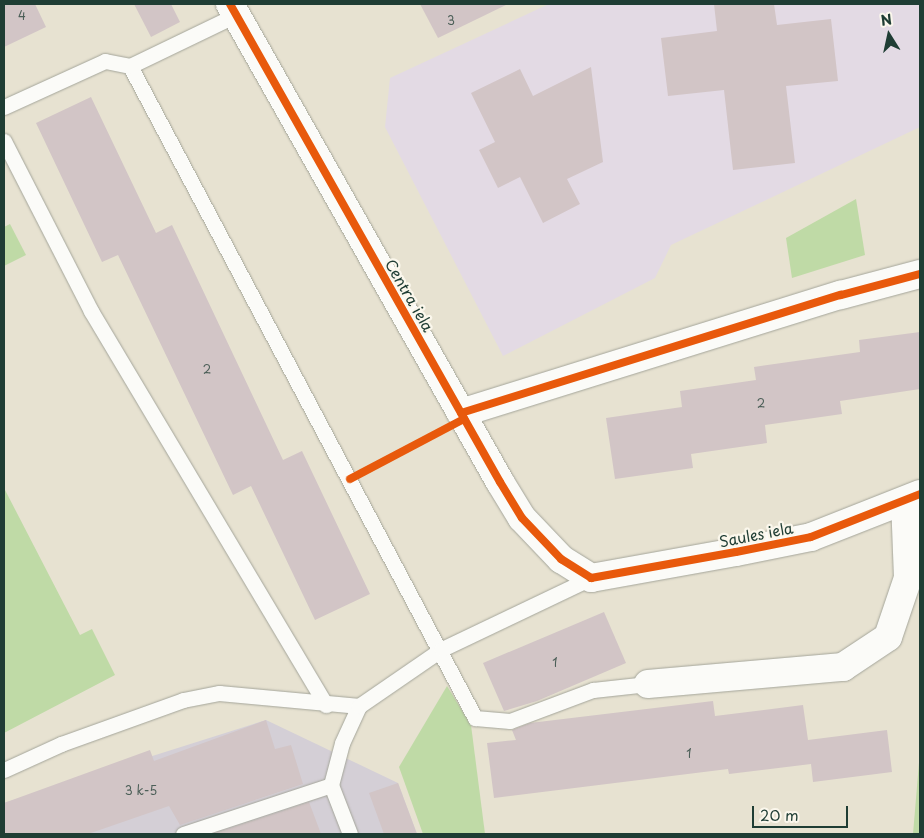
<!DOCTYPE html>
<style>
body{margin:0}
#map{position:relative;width:924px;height:838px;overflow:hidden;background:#e7e2d1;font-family:"Playpen Sans",sans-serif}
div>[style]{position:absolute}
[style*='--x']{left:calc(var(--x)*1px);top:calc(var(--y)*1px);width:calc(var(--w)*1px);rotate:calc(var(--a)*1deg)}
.built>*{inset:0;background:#e3dae4}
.industrial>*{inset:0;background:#d4cfd6}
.green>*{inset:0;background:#bfdaa6}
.building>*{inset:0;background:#d2c5c6}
.roads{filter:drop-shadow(0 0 1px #a4a59a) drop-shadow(0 0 1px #a4a59a)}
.lane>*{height:15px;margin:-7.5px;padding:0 7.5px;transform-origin:7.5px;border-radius:7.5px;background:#fbfbf8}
.street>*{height:28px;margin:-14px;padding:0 14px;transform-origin:14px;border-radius:14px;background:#fbfbf8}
.cycleway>*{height:8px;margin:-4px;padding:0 4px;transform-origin:4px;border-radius:4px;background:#e8590c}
span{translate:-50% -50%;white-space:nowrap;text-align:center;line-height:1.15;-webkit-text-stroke:4.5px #fbf7ec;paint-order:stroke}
.number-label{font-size:12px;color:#4c5f58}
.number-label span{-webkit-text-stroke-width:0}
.street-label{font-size:15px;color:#1f3d34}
.frame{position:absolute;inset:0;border:5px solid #1f3d34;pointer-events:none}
.north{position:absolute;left:864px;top:10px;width:50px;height:50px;-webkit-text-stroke:4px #fbf7ec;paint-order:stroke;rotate:350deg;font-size:14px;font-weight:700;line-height:20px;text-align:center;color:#1f3d34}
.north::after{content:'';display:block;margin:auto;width:18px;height:22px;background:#1f3d34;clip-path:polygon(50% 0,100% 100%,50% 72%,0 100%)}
.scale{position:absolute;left:752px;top:806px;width:96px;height:22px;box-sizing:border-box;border:2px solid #1f3d34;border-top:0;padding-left:6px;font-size:15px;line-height:18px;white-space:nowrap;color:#1f3d34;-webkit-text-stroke:4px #fbf7ec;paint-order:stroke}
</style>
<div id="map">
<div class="built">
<div style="clip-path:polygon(549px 4px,920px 4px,920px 127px,671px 245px,655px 278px,503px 356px,385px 127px,390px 78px)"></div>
</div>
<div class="industrial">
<div style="clip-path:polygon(266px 720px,398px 783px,417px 834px,4px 834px,4px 803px)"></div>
</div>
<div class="green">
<div style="clip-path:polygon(856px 199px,865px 255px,792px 278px,786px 238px)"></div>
<div style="clip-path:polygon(10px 224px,26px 255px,4px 266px,4px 227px)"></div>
<div style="clip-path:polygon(4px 488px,80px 635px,92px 629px,115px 675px,4px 733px)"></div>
<div style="clip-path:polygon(447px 686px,471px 725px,485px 834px,423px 834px,399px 767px)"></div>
<div style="clip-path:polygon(920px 751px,920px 834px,913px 834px)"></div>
</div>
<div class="building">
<div style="clip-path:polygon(4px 4px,35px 4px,46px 27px,4px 47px)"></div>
<div style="clip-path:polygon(134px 4px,171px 4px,180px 22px,151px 37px)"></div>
<div style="clip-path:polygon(420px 4px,508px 4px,438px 38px)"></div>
<div style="clip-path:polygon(714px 4px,774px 4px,777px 25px,831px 19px,838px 81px,786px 86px,795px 163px,733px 170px,724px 90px,668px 96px,661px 38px,717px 31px)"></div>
<div style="clip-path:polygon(591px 67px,603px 162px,567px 179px,580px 204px,543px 223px,520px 177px,498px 188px,479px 150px,495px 142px,471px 93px,520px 69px,533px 96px)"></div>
<div style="clip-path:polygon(91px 97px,156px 233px,172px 225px,283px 460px,302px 451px,370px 594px,315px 620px,251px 486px,233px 495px,118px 255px,102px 262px,36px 123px)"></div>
<div style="clip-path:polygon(920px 332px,920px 389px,840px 401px,842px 414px,765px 425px,767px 443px,691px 454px,693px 468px,615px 479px,606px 418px,682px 407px,680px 391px,756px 380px,754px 367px,860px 352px,859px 340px)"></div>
<div style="clip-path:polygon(604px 612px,626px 663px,537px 701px,504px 711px,483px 663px)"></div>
<div style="clip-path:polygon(713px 701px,715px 716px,803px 705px,808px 740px,887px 730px,892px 772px,813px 782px,811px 764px,729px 774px,728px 769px,494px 798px,487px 743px,516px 740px,512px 730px,530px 723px)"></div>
<div style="clip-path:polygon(266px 720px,275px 749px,291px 745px,303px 784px,180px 825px,169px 806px,88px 834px,4px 834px,4px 803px,150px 750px,154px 761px)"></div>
<div style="clip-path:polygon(398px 783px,417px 834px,384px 834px,369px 793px)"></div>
<div style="clip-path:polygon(309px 802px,321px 834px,212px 834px)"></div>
</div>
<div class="roads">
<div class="lane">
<div style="--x:130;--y:66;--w:738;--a:62.11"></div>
<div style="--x:475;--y:718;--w:35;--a:5"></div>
<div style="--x:510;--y:721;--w:89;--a:-20.5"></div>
<div style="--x:593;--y:690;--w:55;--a:-6.2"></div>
<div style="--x:4;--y:107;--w:111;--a:-24.5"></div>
<div style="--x:105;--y:61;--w:25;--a:11"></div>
<div style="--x:130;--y:66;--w:118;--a:-25.7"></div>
<div style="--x:4;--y:141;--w:191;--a:62.9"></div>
<div style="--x:91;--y:311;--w:459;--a:59.2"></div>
<div style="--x:4;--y:770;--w:63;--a:-24.5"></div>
<div style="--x:61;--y:744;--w:130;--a:-19.8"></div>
<div style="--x:183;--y:700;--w:37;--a:-11"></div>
<div style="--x:219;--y:693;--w:141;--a:5.3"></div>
<div style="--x:183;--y:834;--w:156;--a:-18.3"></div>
<div style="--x:350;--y:834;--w:53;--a:-111.2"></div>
<div style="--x:331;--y:785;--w:43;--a:-75.3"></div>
<div style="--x:342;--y:743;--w:41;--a:-65.3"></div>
<div style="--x:359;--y:706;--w:101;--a:-34.5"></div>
<div style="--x:442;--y:649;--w:165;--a:-25.5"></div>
</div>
<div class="street">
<div style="--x:230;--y:4;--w:549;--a:60.54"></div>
<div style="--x:500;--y:482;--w:42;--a:58.6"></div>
<div style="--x:522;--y:518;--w:57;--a:46.4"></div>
<div style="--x:561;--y:559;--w:36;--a:32"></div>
<div style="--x:591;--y:578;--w:147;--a:-10.2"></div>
<div style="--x:736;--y:552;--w:76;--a:-11.3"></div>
<div style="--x:811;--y:537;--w:117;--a:-21.5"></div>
<div style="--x:461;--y:413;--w:398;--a:-17.3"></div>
<div style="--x:841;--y:295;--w:82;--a:-14.9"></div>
<div style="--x:648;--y:684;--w:196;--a:-5"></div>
<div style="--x:843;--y:667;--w:54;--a:-33.7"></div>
<div style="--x:888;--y:637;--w:62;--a:-71.3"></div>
<div style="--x:908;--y:578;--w:77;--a:-92.2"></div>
</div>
</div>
<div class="cycleway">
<div style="--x:230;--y:4;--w:549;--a:60.54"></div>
<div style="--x:500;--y:482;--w:42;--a:58.6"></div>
<div style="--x:522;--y:518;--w:57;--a:46.4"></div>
<div style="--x:561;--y:559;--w:36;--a:32"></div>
<div style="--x:591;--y:578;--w:147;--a:-10.2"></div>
<div style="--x:736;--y:552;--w:76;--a:-11.3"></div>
<div style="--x:811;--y:537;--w:117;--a:-21.5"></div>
<div style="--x:461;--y:413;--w:398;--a:-17.3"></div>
<div style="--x:841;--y:295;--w:82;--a:-14.9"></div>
<div style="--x:350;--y:479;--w:129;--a:-27.8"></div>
</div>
<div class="number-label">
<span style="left:22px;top:16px">4</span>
<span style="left:451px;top:21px">3</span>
<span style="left:207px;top:370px">2</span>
<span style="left:761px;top:404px">2</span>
<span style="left:555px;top:663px">1</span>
<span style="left:689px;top:754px">1</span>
<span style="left:141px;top:791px">3 k-5</span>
</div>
<div class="street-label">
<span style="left:410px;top:295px;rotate:60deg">Centra iela</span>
<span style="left:756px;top:534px;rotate:-11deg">Saules iela</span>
</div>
<div class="frame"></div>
<div class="north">N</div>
<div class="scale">20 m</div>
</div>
